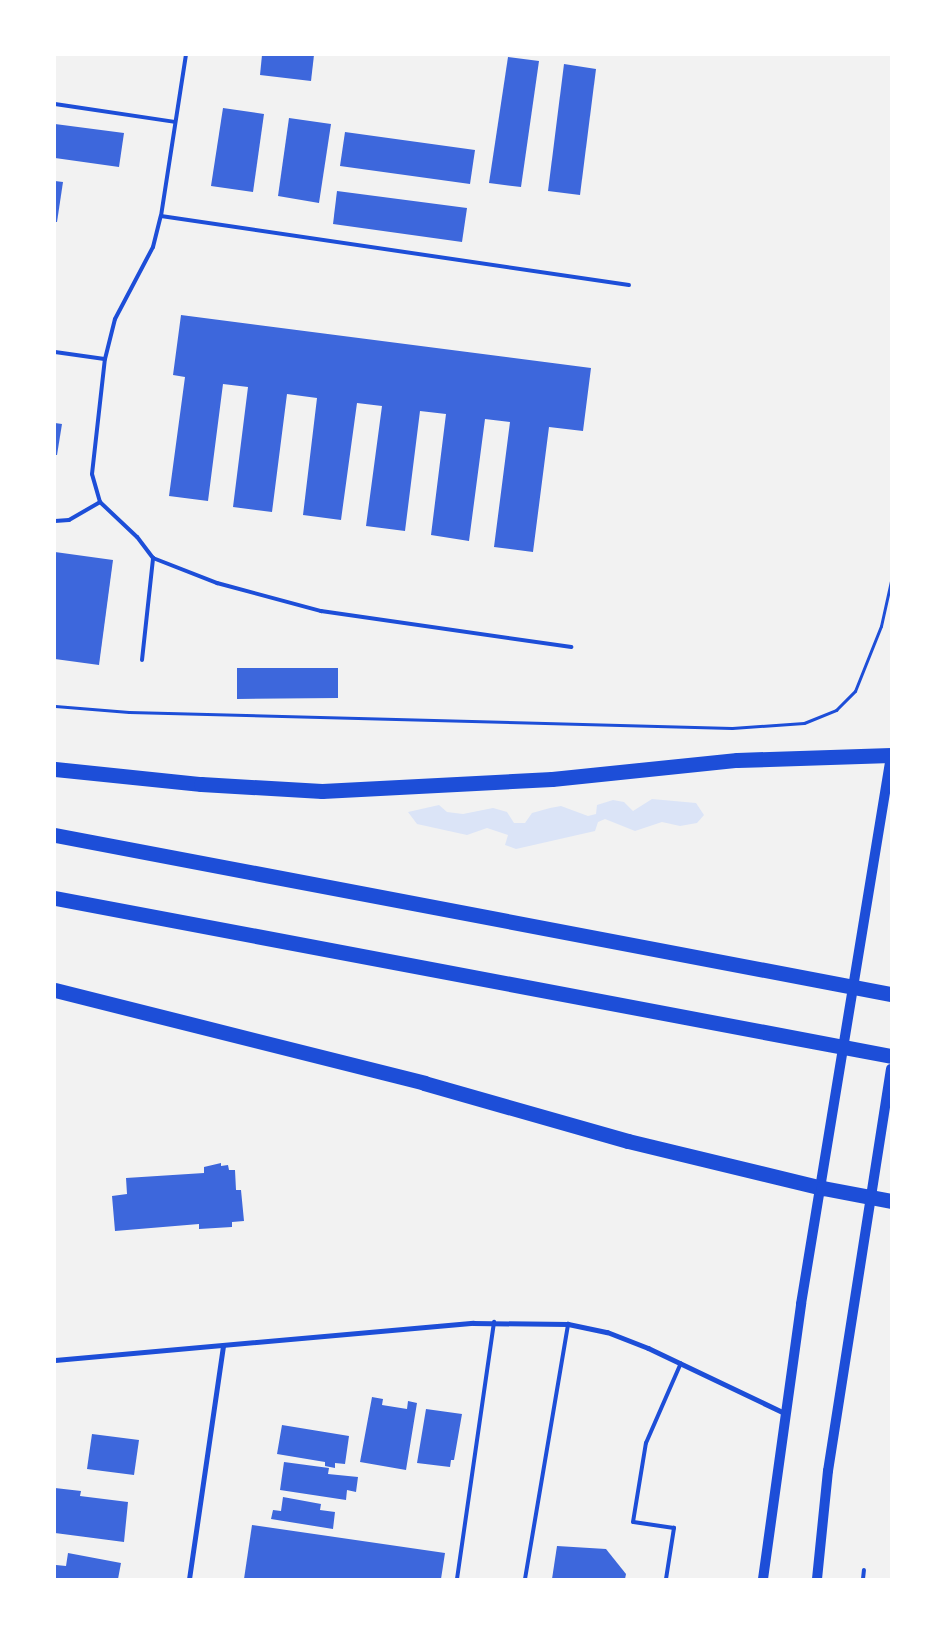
<!DOCTYPE html>
<style>
body{margin:0}
#map{position:relative;width:946px;height:1634px;overflow:hidden;background:#f2f2f2;font-family:"Titillium Web",sans-serif}
div>[style]{position:absolute}
[style*='--x']{left:calc(var(--x)*1px);top:calc(var(--y)*1px);width:calc(var(--w)*1px);rotate:calc(var(--a)*1deg)}
.green>*{inset:0;background:#dbe4f7}
.building>*{inset:0;background:#3d67dc}
.path>*{height:3px;margin:-1.5px;padding:0 1.5px;transform-origin:1.5px;border-radius:1.5px;background:#1d4ed8}
.service>*{height:4px;margin:-2px;padding:0 2px;transform-origin:2px;border-radius:2px;background:#1d4ed8}
.minor>*{height:5px;margin:-2.5px;padding:0 2.5px;transform-origin:2.5px;border-radius:2.5px;background:#1d4ed8}
.secondary>*{height:10px;margin:-5px;padding:0 5px;transform-origin:5px;border-radius:5px;background:#1d4ed8}
.motorway>*{height:15px;margin:-7.5px;padding:0 7.5px;transform-origin:7.5px;border-radius:7.5px;background:#1d4ed8}
span{translate:-50% -50%;white-space:nowrap;text-align:center;line-height:1.15;-webkit-text-stroke:4.5px #fff;paint-order:stroke}
.frame{position:absolute;inset:0;border:56px solid #fff;pointer-events:none}
</style>
<div id="map">
<div class="green">
<div style="clip-path:polygon(652px 799px,696px 803px,704px 815px,697px 823px,680px 826px,662px 822px,635px 831px,605px 819px,598px 822px,595px 831px,516px 849px,505px 845px,508px 835px,487px 828px,467px 835px,417px 824px,408px 812px,439px 805px,447px 812px,463px 814px,493px 808px,507px 812px,514px 823px,525px 823px,532px 813px,550px 808px,561px 806px,588px 816px,596px 814px,597px 805px,613px 800px,624px 802px,633px 811px)"></div>
</div>
<div class="building">
<div style="clip-path:polygon(262px 55px,314px 55px,311px 81px,260px 75px)"></div>
<div style="clip-path:polygon(508px 57px,539px 61px,521px 187px,489px 183px)"></div>
<div style="clip-path:polygon(564px 64px,596px 69px,580px 195px,548px 191px)"></div>
<div style="clip-path:polygon(223px 108px,264px 114px,253px 192px,211px 186px)"></div>
<div style="clip-path:polygon(289px 118px,331px 124px,319px 203px,278px 196px)"></div>
<div style="clip-path:polygon(55px 124px,124px 133px,119px 167px,55px 158px)"></div>
<div style="clip-path:polygon(345px 132px,475px 150px,470px 184px,340px 166px)"></div>
<div style="clip-path:polygon(55px 181px,63px 182px,57px 222px,55px 222px)"></div>
<div style="clip-path:polygon(337px 191px,467px 208px,462px 242px,333px 224px)"></div>
<div style="clip-path:polygon(181px 315px,591px 368px,583px 431px,549px 427px,533px 552px,494px 547px,510px 422px,485px 419px,469px 541px,431px 535px,446px 414px,420px 411px,405px 531px,366px 526px,382px 406px,357px 403px,341px 520px,303px 515px,317px 398px,287px 394px,272px 512px,233px 507px,248px 387px,223px 384px,208px 501px,169px 496px,185px 377px,173px 375px)"></div>
<div style="clip-path:polygon(55px 423px,62px 424px,57px 455px,55px 455px)"></div>
<div style="clip-path:polygon(55px 552px,113px 560px,99px 665px,55px 659px)"></div>
<div style="clip-path:polygon(237px 668px,338px 668px,338px 698px,237px 699px)"></div>
<div style="clip-path:polygon(221px 1163px,221px 1166px,228px 1165px,229px 1170px,235px 1170px,236px 1190px,241px 1190px,244px 1221px,232px 1222px,232px 1227px,199px 1229px,199px 1224px,115px 1231px,112px 1196px,127px 1194px,126px 1178px,204px 1173px,204px 1167px)"></div>
<div style="clip-path:polygon(372px 1397px,383px 1399px,382px 1405px,407px 1409px,408px 1401px,417px 1403px,406px 1470px,360px 1462px)"></div>
<div style="clip-path:polygon(426px 1409px,462px 1414px,454px 1460px,451px 1460px,450px 1467px,417px 1463px)"></div>
<div style="clip-path:polygon(282px 1425px,349px 1436px,345px 1464px,335px 1463px,335px 1468px,325px 1466px,325px 1462px,277px 1454px)"></div>
<div style="clip-path:polygon(92px 1434px,139px 1440px,134px 1475px,87px 1469px)"></div>
<div style="clip-path:polygon(284px 1462px,329px 1468px,328px 1474px,358px 1477px,356px 1492px,347px 1490px,346px 1500px,280px 1490px)"></div>
<div style="clip-path:polygon(55px 1488px,81px 1491px,80px 1496px,128px 1502px,124px 1542px,55px 1533px)"></div>
<div style="clip-path:polygon(283px 1497px,321px 1504px,320px 1510px,335px 1512px,333px 1529px,271px 1519px,273px 1510px,281px 1511px)"></div>
<div style="clip-path:polygon(252px 1525px,445px 1553px,441px 1579px,244px 1579px)"></div>
<div style="clip-path:polygon(557px 1546px,606px 1549px,626px 1574px,625px 1579px,552px 1579px)"></div>
<div style="clip-path:polygon(68px 1553px,121px 1563px,118px 1579px,55px 1579px,56px 1565px,66px 1566px)"></div>
</div>
<div class="path">
<div style="--x:55;--y:706;--w:74;--a:4.6"></div>
<div style="--x:129;--y:712;--w:603;--a:1.52"></div>
<div style="--x:732;--y:728;--w:72;--a:-4"></div>
<div style="--x:804;--y:723;--w:35;--a:-22"></div>
<div style="--x:836;--y:710;--w:27;--a:-45"></div>
<div style="--x:855;--y:691;--w:70;--a:-68.2"></div>
<div style="--x:881;--y:626;--w:46;--a:-77.5"></div>
</div>
<div class="service">
<div style="--x:55;--y:104;--w:121;--a:8.5"></div>
<div style="--x:161;--y:216;--w:473;--a:8.4"></div>
<div style="--x:55;--y:352;--w:50;--a:8"></div>
<div style="--x:55;--y:521;--w:14;--a:-4"></div>
<div style="--x:69;--y:520;--w:36;--a:-30"></div>
<div style="--x:153;--y:558;--w:69;--a:21.3"></div>
<div style="--x:217;--y:583;--w:108;--a:15.1"></div>
<div style="--x:321;--y:611;--w:253;--a:8.2"></div>
<div style="--x:142;--y:660;--w:103;--a:-83.8"></div>
<div style="--x:153;--y:558;--w:26;--a:-127"></div>
<div style="--x:137;--y:537;--w:51;--a:-136.6"></div>
<div style="--x:100;--y:502;--w:29;--a:-106"></div>
<div style="--x:92;--y:474;--w:116;--a:-83.6"></div>
<div style="--x:105;--y:359;--w:41;--a:-76"></div>
<div style="--x:115;--y:319;--w:81;--a:-62.2"></div>
<div style="--x:153;--y:247;--w:32;--a:-76"></div>
<div style="--x:161;--y:216;--w:163;--a:-81.2"></div>
<div style="--x:457;--y:1579;--w:260;--a:-81.8"></div>
<div style="--x:525;--y:1579;--w:259;--a:-80.4"></div>
<div style="--x:666;--y:1579;--w:52;--a:-81.1"></div>
<div style="--x:674;--y:1528;--w:41;--a:-171.7"></div>
<div style="--x:633;--y:1522;--w:80;--a:-80.7"></div>
<div style="--x:646;--y:1443;--w:87;--a:-66.4"></div>
<div style="--x:863;--y:1579;--w:9;--a:-84"></div>
</div>
<div class="minor">
<div style="--x:55;--y:1360;--w:420;--a:-5.1"></div>
<div style="--x:473;--y:1323;--w:95;--a:0.6"></div>
<div style="--x:568;--y:1324;--w:40;--a:12"></div>
<div style="--x:607;--y:1332;--w:44;--a:21.3"></div>
<div style="--x:648;--y:1348;--w:151;--a:25.5"></div>
<div style="--x:189;--y:1579;--w:236;--a:-81.7"></div>
</div>
<div class="secondary">
<div style="--x:763;--y:1579;--w:278;--a:-82.1"></div>
<div style="--x:801;--y:1304;--w:555;--a:-80.67"></div>
<div style="--x:817;--y:1579;--w:109;--a:-84.2"></div>
<div style="--x:828;--y:1471;--w:407;--a:-81.1"></div>
</div>
<div class="motorway">
<div style="--x:55;--y:769;--w:147;--a:5.9"></div>
<div style="--x:201;--y:784;--w:121;--a:3.3"></div>
<div style="--x:322;--y:791;--w:230;--a:-3"></div>
<div style="--x:552;--y:779;--w:186;--a:-5.9"></div>
<div style="--x:737;--y:760;--w:154;--a:-1.9"></div>
<div style="--x:55;--y:835;--w:851;--a:10.77"></div>
<div style="--x:55;--y:898;--w:851;--a:10.7"></div>
<div style="--x:55;--y:990;--w:381;--a:14.1"></div>
<div style="--x:424;--y:1083;--w:212;--a:15.9"></div>
<div style="--x:628;--y:1141;--w:201;--a:13.6"></div>
<div style="--x:823;--y:1188;--w:69;--a:10.8"></div>
</div>
<div class="frame"></div>
</div>
